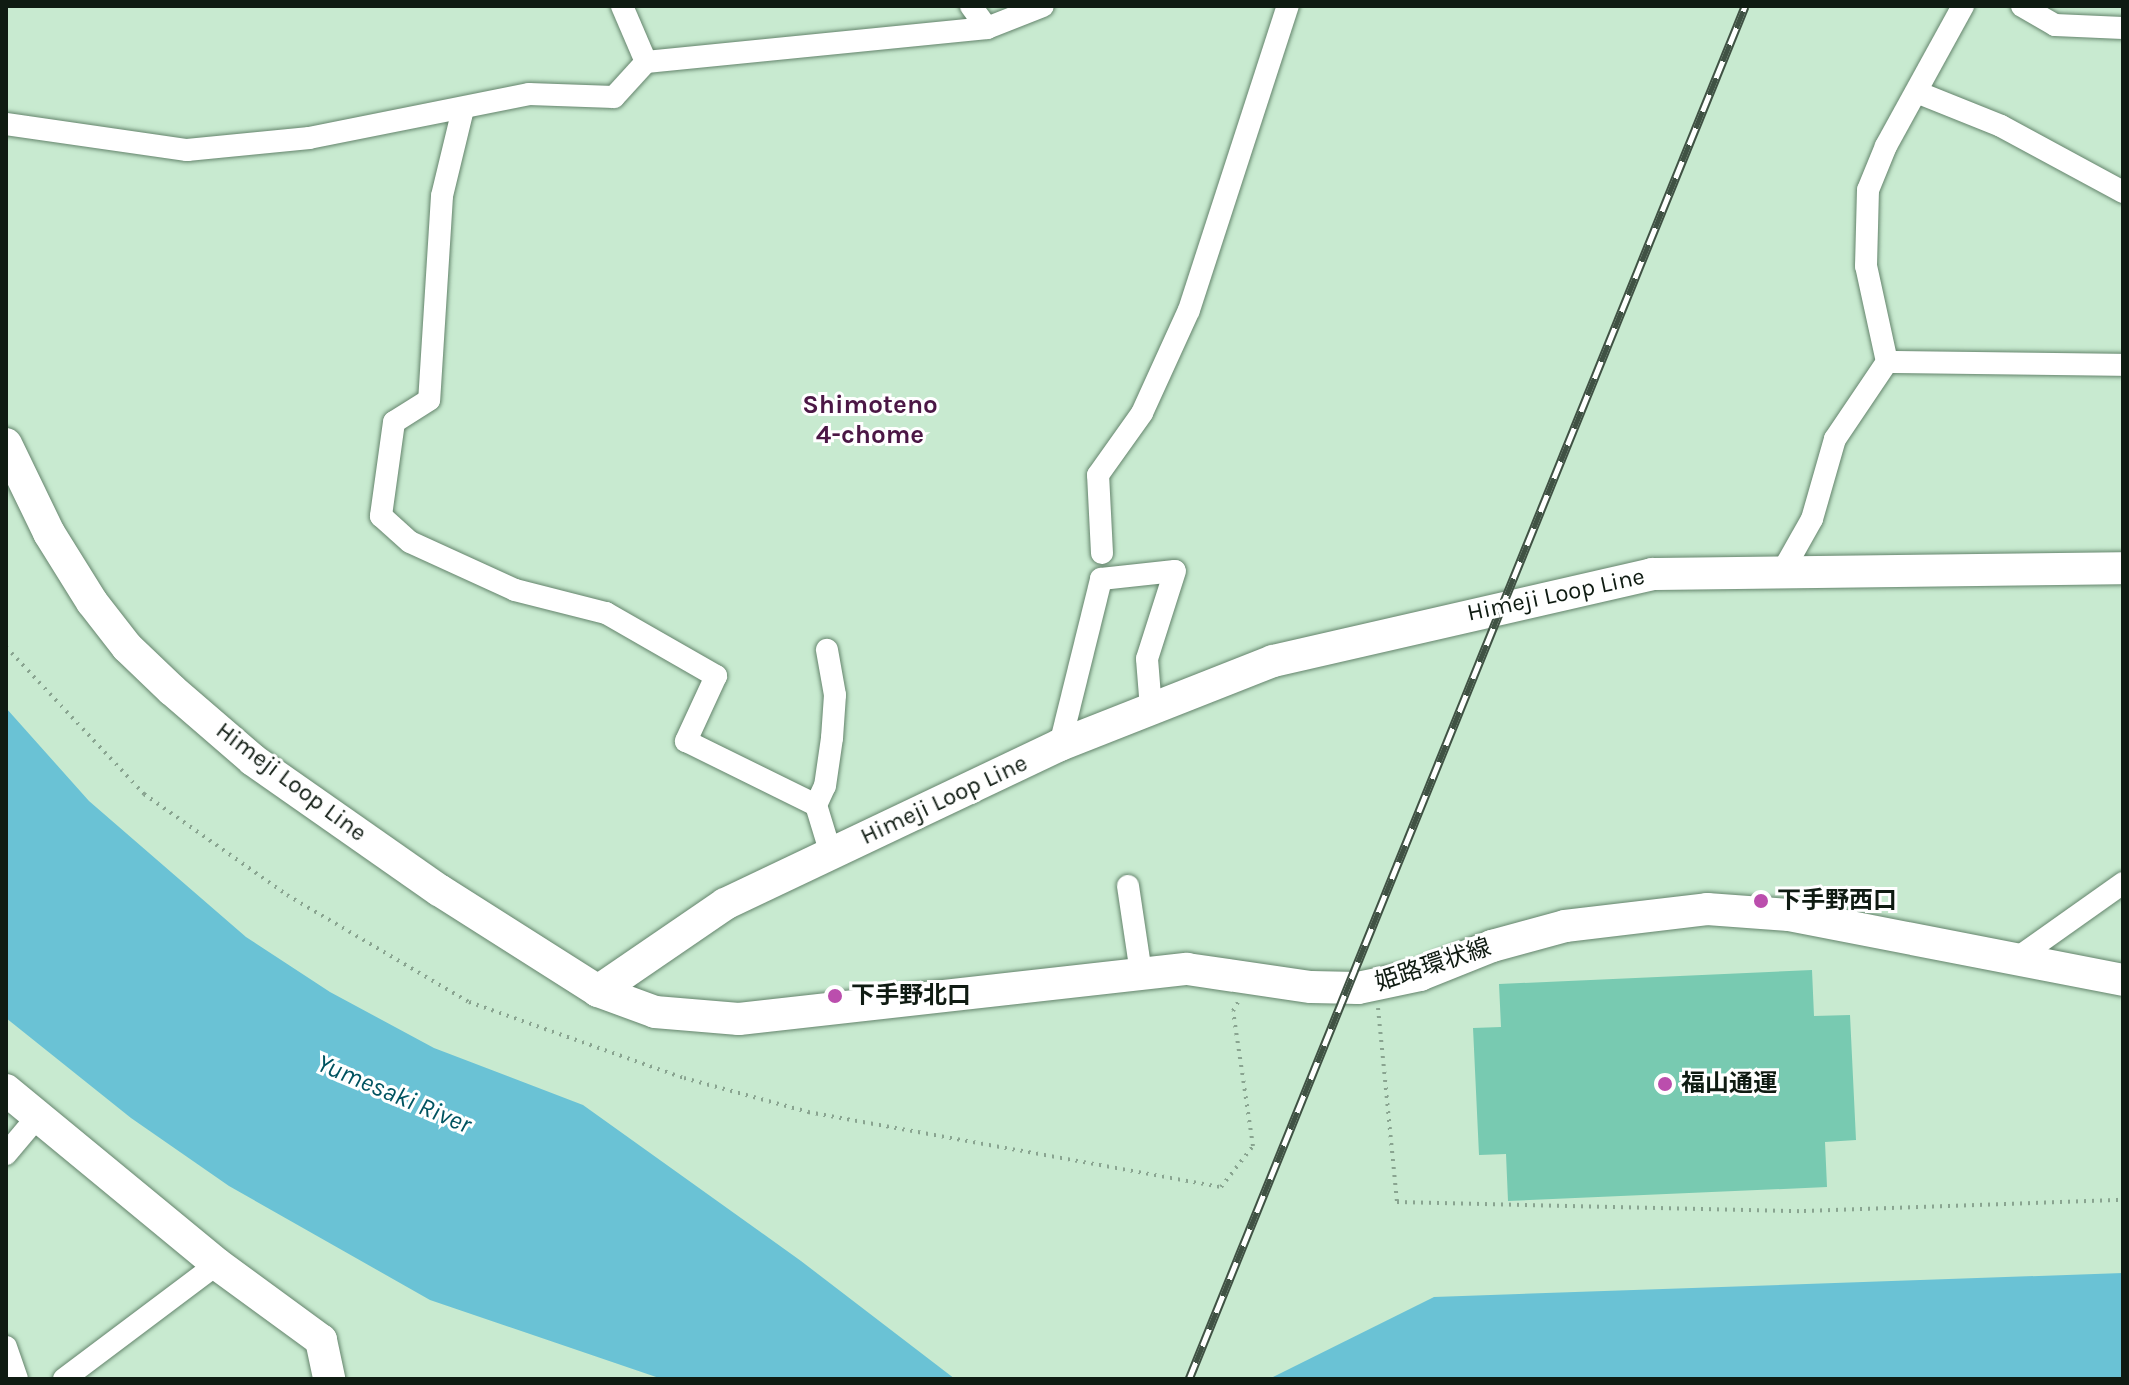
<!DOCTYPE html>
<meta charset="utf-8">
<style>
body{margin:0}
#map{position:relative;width:2129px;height:1385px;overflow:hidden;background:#c8ead0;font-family:Karla,"Noto Sans JP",sans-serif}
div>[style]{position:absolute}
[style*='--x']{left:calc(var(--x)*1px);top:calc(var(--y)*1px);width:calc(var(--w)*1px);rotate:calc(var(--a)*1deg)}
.water>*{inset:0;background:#6ac2d5}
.building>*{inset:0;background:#78cab1}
.path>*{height:4px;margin-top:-2px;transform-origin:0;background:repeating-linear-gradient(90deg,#89a490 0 2px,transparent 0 8px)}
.roads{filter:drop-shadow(0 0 2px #64846c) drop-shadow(0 0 2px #64846c)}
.street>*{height:22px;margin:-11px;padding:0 11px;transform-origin:11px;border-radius:11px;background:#fff}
.secondary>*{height:32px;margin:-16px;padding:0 16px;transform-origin:16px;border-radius:16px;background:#fff}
.rail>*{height:9px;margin-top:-4.5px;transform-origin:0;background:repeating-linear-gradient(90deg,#fff 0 18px,#405244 0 36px);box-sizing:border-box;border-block:2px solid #405244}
.dots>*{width:22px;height:22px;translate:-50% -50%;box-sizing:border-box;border:4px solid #fff;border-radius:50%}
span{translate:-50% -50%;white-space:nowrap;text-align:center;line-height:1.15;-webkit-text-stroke:6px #fff;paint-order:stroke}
.street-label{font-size:24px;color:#0f1b12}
.poi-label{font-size:24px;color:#0f1b12;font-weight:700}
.left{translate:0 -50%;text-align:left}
.neighbourhood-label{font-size:26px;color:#4b1745;font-weight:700}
.water-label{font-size:26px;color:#005360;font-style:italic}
.frame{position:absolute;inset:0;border:8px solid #0f1b12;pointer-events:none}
</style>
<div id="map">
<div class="water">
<div style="clip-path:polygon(6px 708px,89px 801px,246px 937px,330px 992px,434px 1048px,583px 1105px,801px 1261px,955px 1379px,662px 1379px,430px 1300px,229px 1186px,131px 1118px,6px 1018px)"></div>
<div style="clip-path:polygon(2123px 1273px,2123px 1379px,1269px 1379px,1434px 1297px)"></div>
</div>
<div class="building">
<div style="clip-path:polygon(1812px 970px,1814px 1016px,1850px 1015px,1856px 1140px,1825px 1142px,1827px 1187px,1508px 1201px,1506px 1154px,1479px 1155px,1473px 1028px,1501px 1027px,1499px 984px)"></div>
</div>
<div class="path">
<div style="--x:6;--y:647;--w:202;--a:46.8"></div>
<div style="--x:144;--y:794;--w:175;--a:35.2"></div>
<div style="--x:287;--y:895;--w:211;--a:30.5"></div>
<div style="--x:469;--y:1002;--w:228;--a:19.5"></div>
<div style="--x:684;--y:1078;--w:129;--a:15.3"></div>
<div style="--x:808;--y:1112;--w:420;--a:10.3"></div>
<div style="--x:1221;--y:1187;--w:52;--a:-52"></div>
<div style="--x:1253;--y:1146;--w:136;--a:-98.4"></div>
<div style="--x:1233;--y:1011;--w:13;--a:-61"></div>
<div style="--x:1378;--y:1008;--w:195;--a:84.4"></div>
<div style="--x:1397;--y:1202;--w:407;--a:1.3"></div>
<div style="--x:1804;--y:1211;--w:319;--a:-2"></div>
</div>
<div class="roads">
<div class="street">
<div style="--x:622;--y:6;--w:61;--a:66.8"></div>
<div style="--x:971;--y:6;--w:27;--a:54"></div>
<div style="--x:2022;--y:6;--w:38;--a:30"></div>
<div style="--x:2055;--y:25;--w:68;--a:2.5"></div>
<div style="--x:1919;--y:93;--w:88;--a:21.9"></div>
<div style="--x:2001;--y:126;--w:139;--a:28.4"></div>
<div style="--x:463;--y:109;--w:89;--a:103.6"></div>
<div style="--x:442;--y:196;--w:204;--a:93.6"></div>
<div style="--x:429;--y:400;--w:41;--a:147.8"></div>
<div style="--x:394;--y:422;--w:95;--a:97.9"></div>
<div style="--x:381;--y:516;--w:39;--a:42"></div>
<div style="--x:410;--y:542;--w:115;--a:24.6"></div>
<div style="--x:515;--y:590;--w:94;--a:14.2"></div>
<div style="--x:606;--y:613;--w:127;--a:29.8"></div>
<div style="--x:716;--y:676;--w:72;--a:114.8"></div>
<div style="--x:686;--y:741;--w:145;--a:26.2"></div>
<div style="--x:816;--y:805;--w:51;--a:73"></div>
<div style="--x:6;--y:124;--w:183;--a:8.2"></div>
<div style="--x:187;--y:150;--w:123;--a:-5.6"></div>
<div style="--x:309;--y:138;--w:224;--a:-11.3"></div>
<div style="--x:529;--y:94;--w:85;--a:2"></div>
<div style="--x:614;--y:97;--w:47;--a:-47.6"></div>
<div style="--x:646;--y:62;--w:343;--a:-5.7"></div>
<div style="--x:987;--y:28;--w:60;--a:-21.4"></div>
<div style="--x:1887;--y:362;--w:236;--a:0.7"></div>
<div style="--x:1102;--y:553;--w:78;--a:-92.9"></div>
<div style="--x:1098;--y:475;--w:76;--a:-54.6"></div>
<div style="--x:1142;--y:413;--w:113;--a:-65.5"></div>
<div style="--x:1189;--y:310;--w:320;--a:-72"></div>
<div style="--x:1781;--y:574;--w:63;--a:-60.6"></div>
<div style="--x:1812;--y:519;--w:83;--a:-74"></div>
<div style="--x:1835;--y:439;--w:93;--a:-56"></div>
<div style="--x:1887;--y:362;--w:98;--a:-102.3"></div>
<div style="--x:1866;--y:266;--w:76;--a:-88.5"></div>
<div style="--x:1868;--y:190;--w:48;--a:-67.8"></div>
<div style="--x:1886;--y:146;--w:160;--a:-61.2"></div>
<div style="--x:1060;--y:745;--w:171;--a:-76.1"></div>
<div style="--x:1101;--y:579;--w:74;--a:-6.2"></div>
<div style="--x:1175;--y:571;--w:92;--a:107.7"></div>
<div style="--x:1147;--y:659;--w:50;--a:85.4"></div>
<div style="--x:816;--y:805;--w:21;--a:-65"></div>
<div style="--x:825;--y:786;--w:49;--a:-81.7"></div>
<div style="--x:832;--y:738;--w:43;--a:-86"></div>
<div style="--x:835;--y:695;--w:46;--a:-100.1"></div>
<div style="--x:1128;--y:886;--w:88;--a:81.5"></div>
<div style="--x:2013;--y:961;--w:135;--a:-35.3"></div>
<div style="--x:6;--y:1154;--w:50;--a:-49.9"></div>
<div style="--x:6;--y:1347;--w:34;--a:71"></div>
<div style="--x:64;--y:1379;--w:191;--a:-36.9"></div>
</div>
<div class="secondary">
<div style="--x:6;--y:444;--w:99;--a:64.2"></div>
<div style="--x:49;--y:533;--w:81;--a:58.1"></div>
<div style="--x:92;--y:602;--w:57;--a:52.1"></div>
<div style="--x:127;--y:647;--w:62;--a:43.7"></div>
<div style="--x:172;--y:690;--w:107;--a:40.8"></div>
<div style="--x:253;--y:760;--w:227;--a:35"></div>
<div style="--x:439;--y:890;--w:188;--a:32.4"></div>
<div style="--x:598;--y:991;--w:61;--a:20.2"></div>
<div style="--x:655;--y:1012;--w:84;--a:4.8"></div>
<div style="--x:739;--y:1019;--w:451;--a:-6.4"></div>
<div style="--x:1187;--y:969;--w:125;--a:8.3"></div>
<div style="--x:1311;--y:987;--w:47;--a:1.2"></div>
<div style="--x:1358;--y:988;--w:63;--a:-11.8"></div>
<div style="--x:1420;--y:975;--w:78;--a:-21.9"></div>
<div style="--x:1492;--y:946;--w:76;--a:-15.3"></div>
<div style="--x:1565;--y:926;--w:143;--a:-6.8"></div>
<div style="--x:1707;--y:909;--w:82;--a:4.2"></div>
<div style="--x:1789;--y:915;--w:340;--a:11"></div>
<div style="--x:598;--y:991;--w:154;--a:-34.4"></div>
<div style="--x:725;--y:904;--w:371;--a:-25.4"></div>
<div style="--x:1060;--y:745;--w:229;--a:-21.5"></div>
<div style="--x:1273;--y:661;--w:389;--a:-12.9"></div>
<div style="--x:1652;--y:574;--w:471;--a:-0.7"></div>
<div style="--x:6;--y:1090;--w:273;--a:39.5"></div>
<div style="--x:217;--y:1264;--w:129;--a:36.2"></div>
<div style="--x:321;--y:1340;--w:40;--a:78"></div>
</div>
</div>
<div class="rail">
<div style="--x:1189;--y:1379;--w:1481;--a:-67.95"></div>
</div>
<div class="dots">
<div style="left:1761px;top:901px;background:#bb4ead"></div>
<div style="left:835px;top:996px;background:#bb4ead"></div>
<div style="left:1665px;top:1084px;background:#bb4ead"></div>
</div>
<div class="street-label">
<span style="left:1556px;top:595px;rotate:-12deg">Himeji Loop Line</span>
<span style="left:291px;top:782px;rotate:37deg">Himeji Loop Line</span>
<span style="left:944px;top:800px;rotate:-25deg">Himeji Loop Line</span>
<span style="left:1433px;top:965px;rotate:-18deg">姫路環状線</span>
</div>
<div class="poi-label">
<span class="left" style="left:1777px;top:901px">下手野西口</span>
<span class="left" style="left:851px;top:996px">下手野北口</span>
<span class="left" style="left:1681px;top:1084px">福山通運</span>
</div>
<div class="neighbourhood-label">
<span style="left:870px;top:420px">Shimoteno<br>4-chome</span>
</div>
<div class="water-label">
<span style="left:394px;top:1094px;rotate:23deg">Yumesaki River</span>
</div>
<div class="frame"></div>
</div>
